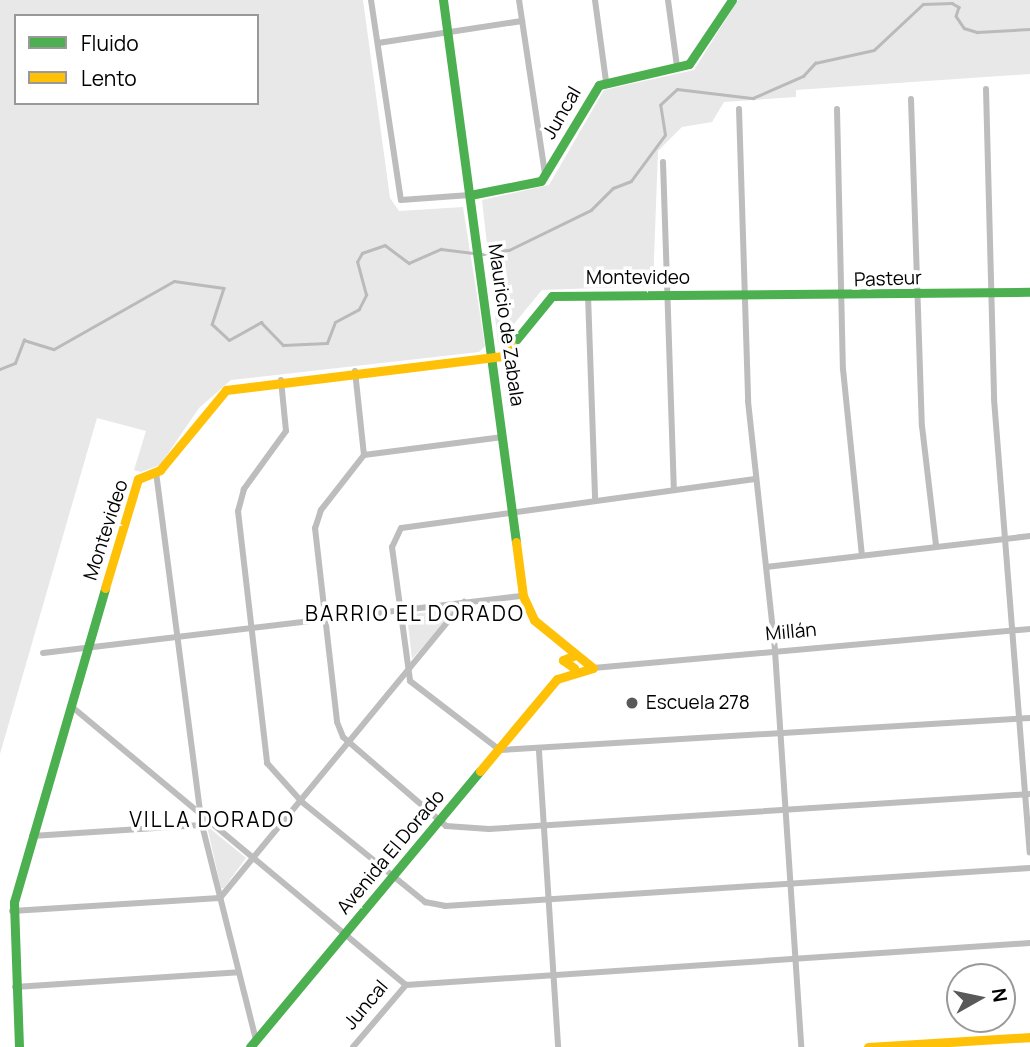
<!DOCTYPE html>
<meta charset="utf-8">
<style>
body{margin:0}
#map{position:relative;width:1030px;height:1047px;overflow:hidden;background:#fff;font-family:Manrope,sans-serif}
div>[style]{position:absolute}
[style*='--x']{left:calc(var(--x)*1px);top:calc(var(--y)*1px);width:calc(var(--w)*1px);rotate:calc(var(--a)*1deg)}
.green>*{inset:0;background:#e8e8e8}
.stream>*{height:2.5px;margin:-1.25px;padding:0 1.25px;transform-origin:1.25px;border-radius:1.25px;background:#bababa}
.street>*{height:6px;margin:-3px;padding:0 3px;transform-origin:3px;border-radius:3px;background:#bdbdbd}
.fast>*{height:9px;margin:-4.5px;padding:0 4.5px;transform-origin:4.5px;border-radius:4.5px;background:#4caf50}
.slow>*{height:9px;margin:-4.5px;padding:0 4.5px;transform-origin:4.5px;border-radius:4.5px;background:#ffc107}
.dots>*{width:19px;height:19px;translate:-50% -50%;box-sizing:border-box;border:4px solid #fff;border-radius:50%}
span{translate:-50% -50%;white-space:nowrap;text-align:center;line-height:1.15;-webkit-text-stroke:7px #fff;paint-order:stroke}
.street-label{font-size:19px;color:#000}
.poi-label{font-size:19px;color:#000}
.left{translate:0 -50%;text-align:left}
.neighbourhood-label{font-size:21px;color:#000;letter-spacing:2px}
.legend{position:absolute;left:14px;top:14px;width:245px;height:91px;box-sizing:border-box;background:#fff;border:2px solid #999;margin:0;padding:9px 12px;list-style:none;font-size:21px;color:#000}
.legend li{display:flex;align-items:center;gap:14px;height:35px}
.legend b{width:35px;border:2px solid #999}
.north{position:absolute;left:946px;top:963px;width:70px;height:70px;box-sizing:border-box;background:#fff;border:2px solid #999;border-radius:50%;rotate:81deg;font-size:19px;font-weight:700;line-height:28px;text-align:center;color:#000}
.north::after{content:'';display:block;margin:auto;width:24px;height:32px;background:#595959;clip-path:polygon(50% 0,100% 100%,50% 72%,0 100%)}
</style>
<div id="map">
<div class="green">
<div style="clip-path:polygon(evenodd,0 0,363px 0,390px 198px,399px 211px,463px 207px,485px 346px,479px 352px,231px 380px,199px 408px,160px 465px,141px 472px,134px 470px,146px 431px,97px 418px,0 754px,0 0,16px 16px,257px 16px,257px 103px,16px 103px,16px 16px)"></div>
<div style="clip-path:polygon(738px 0,1030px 0,1030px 74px,796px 90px,796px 97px,724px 102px,712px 122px,682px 127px,658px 151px,653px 286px,542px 290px,498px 343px,482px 200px,549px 185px,604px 90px,694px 70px)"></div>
<div style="clip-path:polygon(451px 609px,453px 613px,412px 659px,407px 615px)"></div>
<div style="clip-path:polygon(207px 826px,246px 858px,224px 888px,221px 888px)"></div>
</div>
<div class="stream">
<div style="--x:483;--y:254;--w:26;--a:-9"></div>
<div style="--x:509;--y:250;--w:91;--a:-26"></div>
<div style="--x:591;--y:210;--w:31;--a:-45"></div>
<div style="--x:613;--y:188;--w:19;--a:-21"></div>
<div style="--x:631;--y:181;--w:57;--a:-53.5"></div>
<div style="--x:665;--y:135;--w:30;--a:-99"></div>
<div style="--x:660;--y:105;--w:23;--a:-43"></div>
<div style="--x:677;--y:89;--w:77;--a:6.8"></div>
<div style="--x:753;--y:98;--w:55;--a:-23.7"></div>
<div style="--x:803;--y:76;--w:18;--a:-47"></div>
<div style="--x:815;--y:63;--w:60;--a:-12.4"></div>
<div style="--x:874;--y:50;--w:67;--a:-43.2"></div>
<div style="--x:923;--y:4;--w:29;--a:-2"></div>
<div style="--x:952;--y:3;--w:8;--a:30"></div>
<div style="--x:959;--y:7;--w:9;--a:108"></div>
<div style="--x:956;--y:16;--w:14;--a:56"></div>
<div style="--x:964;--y:28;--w:14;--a:17"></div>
<div style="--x:977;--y:32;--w:53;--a:-3.2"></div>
<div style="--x:0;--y:369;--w:16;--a:-22"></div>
<div style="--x:15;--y:363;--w:25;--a:-69"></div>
<div style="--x:24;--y:340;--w:31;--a:17"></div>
<div style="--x:54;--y:349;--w:138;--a:-29.5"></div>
<div style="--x:174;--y:281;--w:50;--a:8"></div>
<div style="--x:224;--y:288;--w:38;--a:108"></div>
<div style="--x:212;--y:324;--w:23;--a:43"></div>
<div style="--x:229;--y:340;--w:37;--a:-29"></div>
<div style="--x:261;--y:322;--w:32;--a:46"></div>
<div style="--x:283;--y:345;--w:44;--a:-2.6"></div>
<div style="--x:327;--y:343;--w:22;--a:-69"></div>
<div style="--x:335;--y:322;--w:27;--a:-28"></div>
<div style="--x:359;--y:309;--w:16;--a:-63"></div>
<div style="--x:366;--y:295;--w:34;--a:-105"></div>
<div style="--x:357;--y:262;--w:10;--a:-61"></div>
<div style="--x:362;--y:253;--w:24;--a:-19"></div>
<div style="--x:385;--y:245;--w:30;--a:37"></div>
<div style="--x:409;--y:263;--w:35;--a:-24"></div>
<div style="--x:441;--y:249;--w:34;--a:7"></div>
</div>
<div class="street">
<div style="--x:371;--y:0;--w:202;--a:81.5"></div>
<div style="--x:401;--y:200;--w:69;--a:-4.1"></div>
<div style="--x:519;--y:0;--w:177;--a:81.5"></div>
<div style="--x:595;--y:0;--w:82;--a:82.3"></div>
<div style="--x:668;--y:0;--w:68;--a:82.3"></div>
<div style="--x:378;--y:43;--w:146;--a:-8.7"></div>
<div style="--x:986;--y:89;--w:310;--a:88.5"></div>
<div style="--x:994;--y:399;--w:455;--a:85.5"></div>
<div style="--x:911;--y:99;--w:327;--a:88.1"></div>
<div style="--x:922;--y:426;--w:121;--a:83.3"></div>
<div style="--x:739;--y:109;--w:292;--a:88.2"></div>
<div style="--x:748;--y:401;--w:251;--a:83.8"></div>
<div style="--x:775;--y:651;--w:397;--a:86.2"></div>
<div style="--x:837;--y:109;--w:260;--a:88.7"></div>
<div style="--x:843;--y:369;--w:187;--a:84.2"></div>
<div style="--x:663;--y:162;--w:328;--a:88.1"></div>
<div style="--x:588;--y:295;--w:205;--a:88"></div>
<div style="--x:355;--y:371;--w:84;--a:83.9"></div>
<div style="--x:364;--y:455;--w:70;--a:128"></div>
<div style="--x:321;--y:510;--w:19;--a:108"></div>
<div style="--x:315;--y:528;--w:195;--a:83.5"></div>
<div style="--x:337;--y:722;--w:16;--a:68"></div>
<div style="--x:343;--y:737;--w:136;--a:40.8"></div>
<div style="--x:446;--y:826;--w:43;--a:4"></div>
<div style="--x:489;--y:829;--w:542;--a:-3.7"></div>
<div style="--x:281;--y:380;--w:51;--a:84.4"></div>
<div style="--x:286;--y:431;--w:72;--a:125.9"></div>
<div style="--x:244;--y:489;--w:23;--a:105"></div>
<div style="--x:238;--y:511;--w:254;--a:83.4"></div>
<div style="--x:267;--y:763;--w:52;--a:48.1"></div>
<div style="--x:302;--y:802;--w:159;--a:39.1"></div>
<div style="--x:425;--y:902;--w:20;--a:11"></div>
<div style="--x:445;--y:906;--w:586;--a:-3.72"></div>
<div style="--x:364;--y:455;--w:140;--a:-7.4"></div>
<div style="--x:156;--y:472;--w:356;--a:82.6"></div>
<div style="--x:202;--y:825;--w:222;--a:75.9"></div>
<div style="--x:755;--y:479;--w:357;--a:172.1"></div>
<div style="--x:401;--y:528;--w:21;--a:115"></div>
<div style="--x:392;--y:547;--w:135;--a:82.3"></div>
<div style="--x:410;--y:681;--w:113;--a:37.5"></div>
<div style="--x:500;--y:750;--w:531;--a:-3.46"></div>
<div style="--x:766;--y:567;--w:266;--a:-6.7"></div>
<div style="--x:43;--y:653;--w:483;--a:-6.8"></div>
<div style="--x:593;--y:668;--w:439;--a:-5.1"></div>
<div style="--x:71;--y:706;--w:436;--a:39.8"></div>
<div style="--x:406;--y:985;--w:625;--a:-3.85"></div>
<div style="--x:539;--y:751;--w:297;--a:86.3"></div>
<div style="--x:32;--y:836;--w:170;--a:-3.7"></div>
<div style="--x:12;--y:911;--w:208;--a:-3.6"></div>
<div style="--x:220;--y:898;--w:384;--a:-50.5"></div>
<div style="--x:15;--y:987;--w:224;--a:-3.8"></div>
<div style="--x:353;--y:1047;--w:82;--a:-49.5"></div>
</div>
<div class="fast">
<div style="--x:443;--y:0;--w:547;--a:82.33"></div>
<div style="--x:470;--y:195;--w:72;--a:-11.2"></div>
<div style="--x:541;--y:181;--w:112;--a:-58.9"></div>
<div style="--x:599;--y:85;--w:92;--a:-13.1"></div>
<div style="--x:689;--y:64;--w:77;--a:-56.1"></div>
<div style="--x:512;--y:345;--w:63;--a:-50.8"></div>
<div style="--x:552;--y:296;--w:478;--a:-0.5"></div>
<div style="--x:19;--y:1047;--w:145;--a:-92"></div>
<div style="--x:14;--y:902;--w:327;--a:-73.8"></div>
<div style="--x:250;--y:1047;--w:359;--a:-50.2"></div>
</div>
<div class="slow">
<div style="--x:516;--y:542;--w:54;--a:82.6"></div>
<div style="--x:523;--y:596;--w:26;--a:65"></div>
<div style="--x:534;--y:620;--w:76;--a:39.1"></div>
<div style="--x:105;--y:588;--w:114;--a:-73.2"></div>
<div style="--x:138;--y:479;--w:24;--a:-22"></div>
<div style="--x:160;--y:470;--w:104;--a:-50.5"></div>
<div style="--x:226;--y:390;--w:279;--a:-7"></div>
<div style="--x:503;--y:356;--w:14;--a:-51"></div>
<div style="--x:573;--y:656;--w:11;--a:158"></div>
<div style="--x:563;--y:660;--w:14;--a:36"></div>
<div style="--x:480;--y:771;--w:120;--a:-50.1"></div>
<div style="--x:557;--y:679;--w:37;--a:-17"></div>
<div style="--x:868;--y:1047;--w:162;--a:-3.5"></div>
</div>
<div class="dots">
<div style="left:632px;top:703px;background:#595959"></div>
</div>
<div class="street-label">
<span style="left:562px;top:113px;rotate:-60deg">Juncal</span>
<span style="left:638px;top:278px">Montevideo</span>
<span style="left:888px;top:279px;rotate:-2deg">Pasteur</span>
<span style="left:506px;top:325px;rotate:82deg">Mauricio de Zabala</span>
<span style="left:106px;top:530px;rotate:-72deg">Montevideo</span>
<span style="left:791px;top:632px;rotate:-5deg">Millán</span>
<span style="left:391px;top:852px;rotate:-50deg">Avenida El Dorado</span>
<span style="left:366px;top:1005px;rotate:-50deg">Juncal</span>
</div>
<div class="poi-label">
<span class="left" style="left:646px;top:703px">Escuela 278</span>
</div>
<div class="neighbourhood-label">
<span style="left:415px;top:613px">BARRIO EL DORADO</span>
<span style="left:212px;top:819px">VILLA DORADO</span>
</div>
<ul class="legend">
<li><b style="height:9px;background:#4caf50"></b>Fluido</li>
<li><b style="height:9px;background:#ffc107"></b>Lento</li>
</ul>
<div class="north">N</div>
</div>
